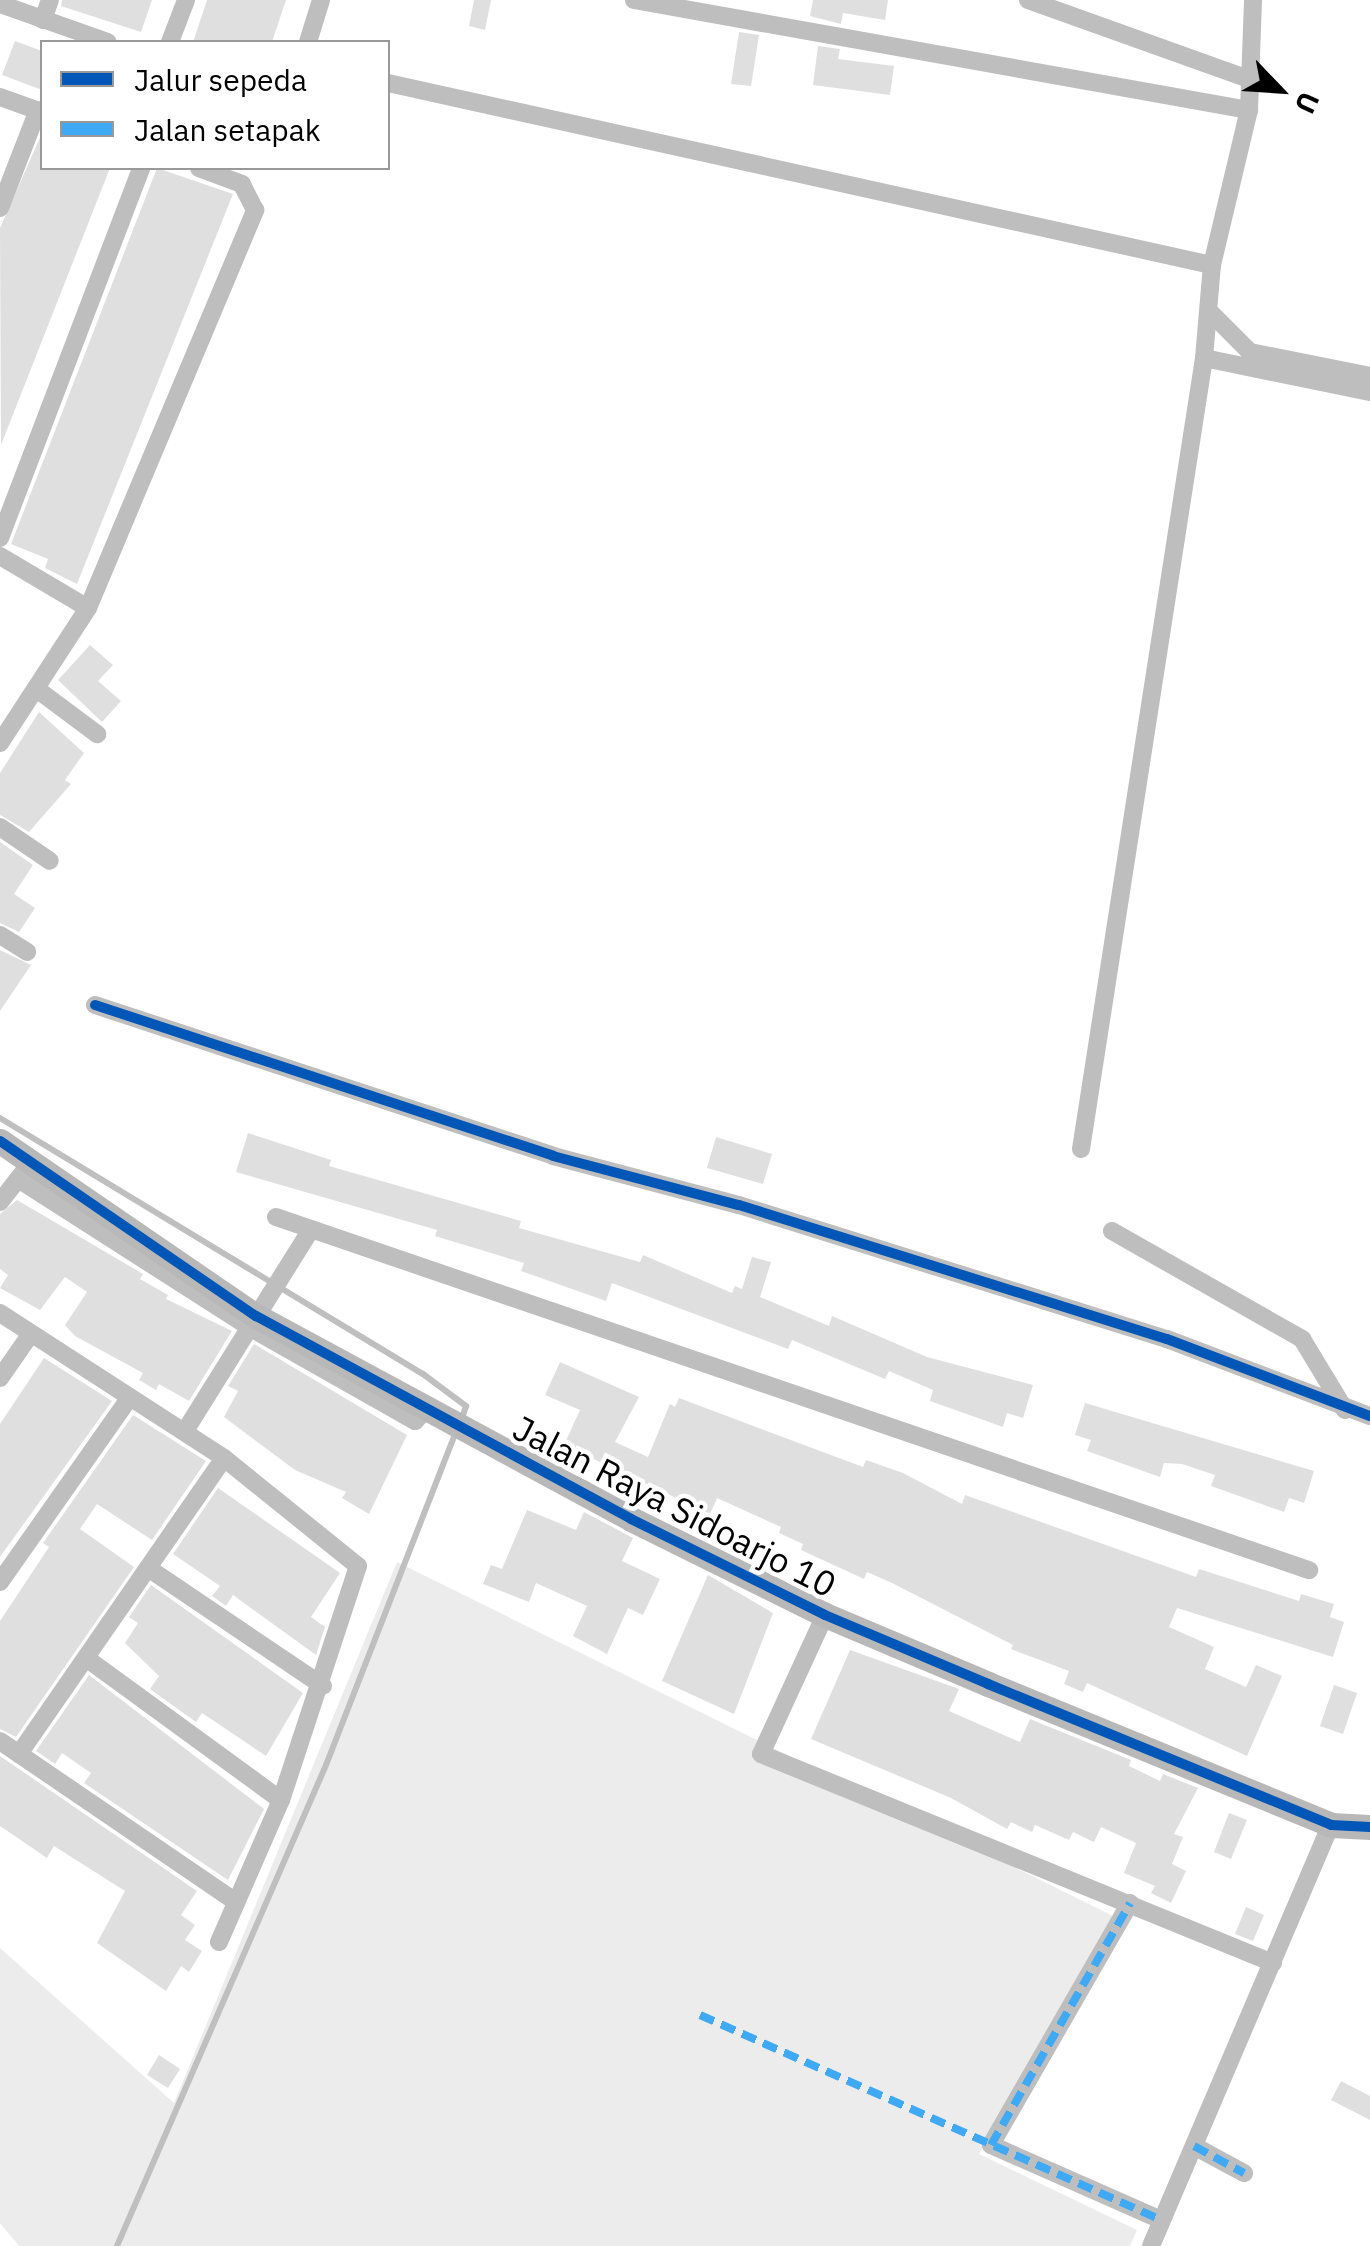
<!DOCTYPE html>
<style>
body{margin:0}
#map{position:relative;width:1370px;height:2246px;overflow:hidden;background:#fff;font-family:"IBM Plex Sans",sans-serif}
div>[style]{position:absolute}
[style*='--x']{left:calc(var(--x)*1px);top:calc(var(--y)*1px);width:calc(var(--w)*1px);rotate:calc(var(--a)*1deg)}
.green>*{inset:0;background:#ececec}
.stream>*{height:6px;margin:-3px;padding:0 3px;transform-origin:3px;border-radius:3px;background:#bfbfbf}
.building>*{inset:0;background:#dfdfdf}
.street>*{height:18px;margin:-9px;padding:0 9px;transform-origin:9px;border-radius:9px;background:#bebebe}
.secondary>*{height:25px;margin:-12.5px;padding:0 12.5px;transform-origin:12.5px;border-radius:12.5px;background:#b8b8b8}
.quiet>*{height:8px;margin-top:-4px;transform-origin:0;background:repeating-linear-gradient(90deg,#3fa9f5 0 15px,transparent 0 23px)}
.cycleway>*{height:10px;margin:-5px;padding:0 5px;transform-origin:5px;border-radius:5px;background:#0057b8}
span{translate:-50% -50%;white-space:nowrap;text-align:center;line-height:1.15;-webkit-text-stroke:9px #fff;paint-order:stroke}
.street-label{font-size:35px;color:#000}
.legend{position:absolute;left:40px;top:40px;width:350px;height:130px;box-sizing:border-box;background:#fff;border:2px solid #999;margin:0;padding:12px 18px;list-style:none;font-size:30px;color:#000}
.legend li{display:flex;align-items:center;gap:20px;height:50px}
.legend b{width:50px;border:2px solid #999}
.north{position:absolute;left:1230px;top:40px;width:100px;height:100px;-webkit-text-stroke:8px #fff;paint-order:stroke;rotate:115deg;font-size:28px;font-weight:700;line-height:40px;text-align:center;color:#000}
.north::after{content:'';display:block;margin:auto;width:35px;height:45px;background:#000;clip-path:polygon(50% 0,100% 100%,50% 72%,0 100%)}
</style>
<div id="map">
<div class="green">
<div style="clip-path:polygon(397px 1562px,1115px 1917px,979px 2154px,1137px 2230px,1130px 2246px,19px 2246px,0 2223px,0 1948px,174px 2103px)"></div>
</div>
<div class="stream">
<div style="--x:0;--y:1118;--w:494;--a:31.2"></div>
<div style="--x:423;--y:1374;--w:54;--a:36.7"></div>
<div style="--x:466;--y:1406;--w:16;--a:108"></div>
<div style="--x:117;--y:2246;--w:524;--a:-66.51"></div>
<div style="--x:326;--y:1765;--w:357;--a:-68.7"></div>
</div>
<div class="building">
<div style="clip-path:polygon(62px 0,152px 0,141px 32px,61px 6px)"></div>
<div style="clip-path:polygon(207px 0,286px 0,272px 42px,193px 42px)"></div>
<div style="clip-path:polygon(474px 0,491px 0,485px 30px,469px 26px)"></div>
<div style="clip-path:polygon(813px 0,888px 0,885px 20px,843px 13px,841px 24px,810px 16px)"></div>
<div style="clip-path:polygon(739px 32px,759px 35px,751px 86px,731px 84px)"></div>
<div style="clip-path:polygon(15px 41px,42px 51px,42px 90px,2px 75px)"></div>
<div style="clip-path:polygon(818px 46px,840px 49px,838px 59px,894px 66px,890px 95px,813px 85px)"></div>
<div style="clip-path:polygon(42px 133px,42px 168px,110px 168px,1px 445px,0 228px)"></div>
<div style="clip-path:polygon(157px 168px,233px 194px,77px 584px,45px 568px,48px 559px,11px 544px)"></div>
<div style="clip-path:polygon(90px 645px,113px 665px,98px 681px,121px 701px,102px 722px,58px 680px)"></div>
<div style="clip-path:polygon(39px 712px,84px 753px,65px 780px,71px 784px,29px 832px,0 815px,0 773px)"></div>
<div style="clip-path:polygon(0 842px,33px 865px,14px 894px,35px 908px,19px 932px,0 923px)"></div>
<div style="clip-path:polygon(0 950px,31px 965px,0 1011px)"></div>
<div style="clip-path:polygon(248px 1133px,331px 1160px,329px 1166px,521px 1221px,519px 1228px,640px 1262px,643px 1255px,732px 1293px,735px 1286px,742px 1289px,752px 1257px,771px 1262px,760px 1297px,829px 1326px,832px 1316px,927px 1357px,1033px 1385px,1023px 1418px,1007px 1413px,1003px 1427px,930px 1401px,933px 1390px,889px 1371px,885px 1379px,792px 1340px,788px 1349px,612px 1283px,606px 1301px,521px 1271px,524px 1263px,435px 1236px,437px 1230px,236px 1172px)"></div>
<div style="clip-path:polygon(716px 1137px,772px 1154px,763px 1184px,707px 1168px)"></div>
<div style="clip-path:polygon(17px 1200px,143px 1274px,140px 1279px,168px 1295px,166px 1299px,232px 1331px,189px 1401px,159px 1384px,156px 1390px,139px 1380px,143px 1373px,75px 1336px,65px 1325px,87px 1292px,65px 1277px,40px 1310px,0 1288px,8px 1275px,0 1269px,0 1214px)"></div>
<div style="clip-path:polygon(254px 1344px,407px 1435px,369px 1514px,342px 1498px,346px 1492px,295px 1470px,224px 1417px,238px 1391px,228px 1386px)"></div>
<div style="clip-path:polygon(44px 1358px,112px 1401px,0 1557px,0 1424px)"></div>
<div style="clip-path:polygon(560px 1362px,639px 1397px,615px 1442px,648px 1457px,670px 1404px,675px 1407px,679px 1398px,863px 1467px,866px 1460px,903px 1473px,962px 1504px,965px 1495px,1196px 1577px,1199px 1569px,1299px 1601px,1301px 1594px,1334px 1604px,1330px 1617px,1344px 1622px,1333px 1657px,1177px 1608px,1169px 1627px,1214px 1647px,1205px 1669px,1246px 1687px,1256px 1665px,1282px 1676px,1247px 1756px,1087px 1683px,1083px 1692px,1064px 1684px,1069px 1671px,1011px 1649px,1013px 1645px,892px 1583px,867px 1572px,864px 1579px,801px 1550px,803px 1544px,779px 1533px,781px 1527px,717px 1498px,710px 1514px,564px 1445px,580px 1410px,545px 1395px)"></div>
<div style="clip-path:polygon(1085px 1403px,1314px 1471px,1304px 1503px,1289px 1498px,1284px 1512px,1211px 1486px,1215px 1475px,1182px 1464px,1164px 1463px,1160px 1477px,1087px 1451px,1091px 1440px,1075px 1435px)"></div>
<div style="clip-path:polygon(133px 1415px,206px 1461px,152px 1540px,97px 1504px,80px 1529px,134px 1567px,16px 1737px,0 1729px,0 1621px,49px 1547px,43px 1543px)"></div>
<div style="clip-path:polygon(218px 1488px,340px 1573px,311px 1617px,325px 1627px,316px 1655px,233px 1595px,226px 1606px,212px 1596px,220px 1586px,173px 1554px)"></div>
<div style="clip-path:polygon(527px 1510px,576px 1530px,584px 1512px,633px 1538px,622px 1561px,660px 1579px,643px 1615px,628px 1608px,607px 1654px,573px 1636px,587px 1606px,536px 1583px,529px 1602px,483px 1584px,491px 1565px,502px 1569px)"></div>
<div style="clip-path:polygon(708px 1575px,773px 1613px,734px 1714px,662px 1681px)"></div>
<div style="clip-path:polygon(151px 1585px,303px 1693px,266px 1756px,202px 1713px,196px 1722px,150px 1689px,159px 1676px,125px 1643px,138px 1623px,129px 1617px)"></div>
<div style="clip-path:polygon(850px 1650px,959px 1689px,949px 1711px,1020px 1742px,1030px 1719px,1131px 1760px,1129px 1766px,1160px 1781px,1163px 1774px,1198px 1788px,1174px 1834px,1183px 1837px,1172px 1864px,1186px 1871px,1171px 1903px,1151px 1893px,1155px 1886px,1124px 1873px,1136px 1843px,1101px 1827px,1094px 1842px,1073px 1832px,1069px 1840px,1035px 1825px,1032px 1832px,1011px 1822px,1007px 1829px,951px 1798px,811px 1739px)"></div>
<div style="clip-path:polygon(89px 1675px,264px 1809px,228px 1880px,84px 1783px,91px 1773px,62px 1753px,55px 1764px,36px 1751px)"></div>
<div style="clip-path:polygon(1334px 1685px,1357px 1693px,1343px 1734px,1320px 1726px)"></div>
<div style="clip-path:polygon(0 1756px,197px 1891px,181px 1915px,195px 1925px,185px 1940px,202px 1951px,189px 1972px,181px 1966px,166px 1991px,97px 1943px,125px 1891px,54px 1846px,47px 1858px,0 1826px)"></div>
<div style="clip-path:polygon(1229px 1813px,1247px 1820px,1231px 1859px,1214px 1852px)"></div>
<div style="clip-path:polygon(1246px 1907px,1264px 1915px,1253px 1941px,1235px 1934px)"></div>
<div style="clip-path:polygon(159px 2055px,180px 2069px,168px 2088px,147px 2075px)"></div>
<div style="clip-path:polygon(1341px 2081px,1370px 2096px,1370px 2120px,1331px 2100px)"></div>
</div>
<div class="street">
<div style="--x:634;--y:0;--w:625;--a:10.14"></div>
<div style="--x:1028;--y:0;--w:237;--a:19.7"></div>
<div style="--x:0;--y:4;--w:114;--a:19.4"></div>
<div style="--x:43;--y:20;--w:21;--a:-71"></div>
<div style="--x:170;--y:42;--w:45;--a:-69.1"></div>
<div style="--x:308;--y:42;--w:44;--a:-72.8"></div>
<div style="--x:388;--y:83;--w:844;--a:12.46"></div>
<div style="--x:0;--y:97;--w:45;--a:19.7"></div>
<div style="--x:0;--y:208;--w:105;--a:-68.8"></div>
<div style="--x:1209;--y:311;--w:58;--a:45"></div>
<div style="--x:1250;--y:352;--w:122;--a:11.3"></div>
<div style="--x:1204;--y:358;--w:169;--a:11.6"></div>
<div style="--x:0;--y:538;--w:396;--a:-69.1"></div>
<div style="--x:0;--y:556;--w:102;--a:30.6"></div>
<div style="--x:38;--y:690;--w:74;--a:36.7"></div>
<div style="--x:0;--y:743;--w:161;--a:-56.9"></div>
<div style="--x:88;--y:608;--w:432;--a:-67.2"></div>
<div style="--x:255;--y:210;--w:29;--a:-117"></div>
<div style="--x:242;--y:184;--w:46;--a:-159.6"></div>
<div style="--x:0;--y:827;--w:60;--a:34.2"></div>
<div style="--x:0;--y:935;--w:32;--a:32"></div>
<div style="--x:95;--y:1005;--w:482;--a:18.2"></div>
<div style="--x:553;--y:1156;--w:192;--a:14.8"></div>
<div style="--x:739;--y:1205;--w:448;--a:17.4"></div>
<div style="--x:1167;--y:1339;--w:217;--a:20.8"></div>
<div style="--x:1081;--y:1149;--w:801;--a:-81.16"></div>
<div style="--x:1204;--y:358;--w:93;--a:-85.1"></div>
<div style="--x:1212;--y:265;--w:159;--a:-76.6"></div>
<div style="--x:1249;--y:110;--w:110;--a:-87.9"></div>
<div style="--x:18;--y:1179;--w:274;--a:32.6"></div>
<div style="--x:249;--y:1327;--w:191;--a:29.5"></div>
<div style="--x:415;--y:1421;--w:16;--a:-47"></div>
<div style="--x:0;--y:1202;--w:37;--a:-52"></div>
<div style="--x:276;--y:1217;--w:1092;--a:18.87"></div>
<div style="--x:1112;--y:1231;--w:219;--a:29.6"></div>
<div style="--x:1302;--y:1339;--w:83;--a:58.8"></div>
<div style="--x:0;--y:1313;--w:267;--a:32.9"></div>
<div style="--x:224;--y:1458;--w:172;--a:38.9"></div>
<div style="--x:358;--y:1566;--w:246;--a:108.2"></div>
<div style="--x:281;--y:1800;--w:155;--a:113.6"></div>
<div style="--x:0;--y:1378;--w:52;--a:-55.1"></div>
<div style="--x:185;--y:1431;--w:238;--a:-58"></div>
<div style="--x:148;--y:1568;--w:211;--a:34"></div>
<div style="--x:0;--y:1582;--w:226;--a:-54.9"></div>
<div style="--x:825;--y:1615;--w:153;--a:114.7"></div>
<div style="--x:761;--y:1754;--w:553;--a:22.21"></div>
<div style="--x:86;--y:1658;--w:241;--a:36.1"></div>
<div style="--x:0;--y:1741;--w:286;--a:34.3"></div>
<div style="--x:19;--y:1754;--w:360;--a:-55.3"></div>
<div style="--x:1130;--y:1903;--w:279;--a:119.9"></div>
<div style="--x:991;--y:2145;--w:186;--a:23.8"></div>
<div style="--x:1194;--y:2146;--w:57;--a:28.4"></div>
<div style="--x:1151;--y:2246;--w:458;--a:-66.9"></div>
</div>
<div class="secondary">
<div style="--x:0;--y:1141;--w:310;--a:34.4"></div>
<div style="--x:256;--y:1316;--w:426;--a:28.4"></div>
<div style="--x:631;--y:1519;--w:216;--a:26.3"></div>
<div style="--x:825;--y:1615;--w:177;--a:22.9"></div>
<div style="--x:988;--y:1684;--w:371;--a:22.3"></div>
<div style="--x:1331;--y:1825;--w:39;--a:3"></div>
</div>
<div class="quiet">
<div style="--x:700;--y:2015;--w:505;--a:23.97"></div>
<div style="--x:991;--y:2145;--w:279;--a:-60.1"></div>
<div style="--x:1194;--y:2146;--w:57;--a:28.4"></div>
</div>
<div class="cycleway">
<div style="--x:95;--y:1005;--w:482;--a:18.2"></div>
<div style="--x:553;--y:1156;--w:192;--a:14.8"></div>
<div style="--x:739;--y:1205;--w:448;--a:17.4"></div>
<div style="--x:1167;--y:1339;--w:217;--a:20.8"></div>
<div style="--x:0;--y:1141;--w:310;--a:34.4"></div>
<div style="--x:256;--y:1316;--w:426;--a:28.4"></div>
<div style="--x:631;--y:1519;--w:216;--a:26.3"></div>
<div style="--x:825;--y:1615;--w:177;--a:22.9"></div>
<div style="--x:988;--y:1684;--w:371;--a:22.3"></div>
<div style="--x:1331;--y:1825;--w:39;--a:3"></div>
</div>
<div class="street-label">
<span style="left:675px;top:1506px;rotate:27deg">Jalan Raya Sidoarjo 10</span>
</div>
<ul class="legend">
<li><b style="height:12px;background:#0057b8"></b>Jalur sepeda</li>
<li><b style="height:12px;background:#3fa9f5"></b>Jalan setapak</li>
</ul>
<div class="north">U</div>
</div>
